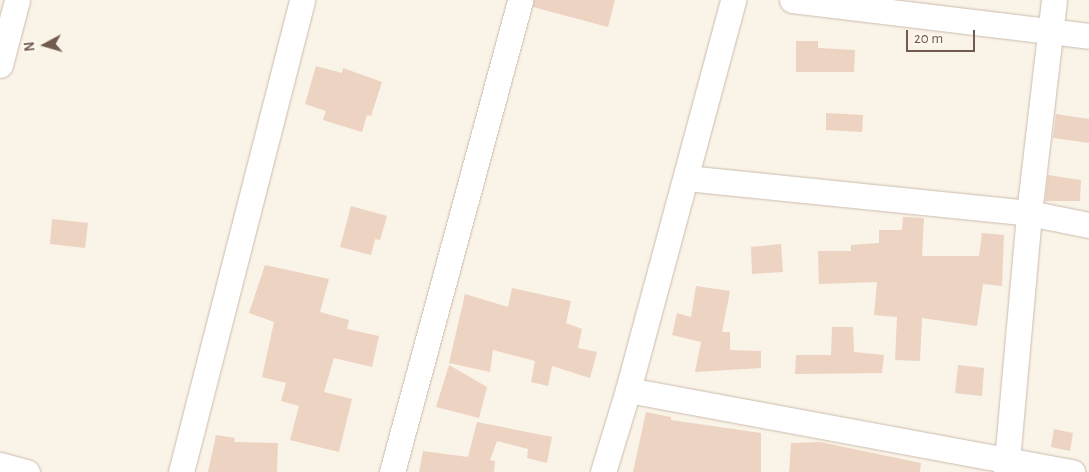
<!DOCTYPE html>
<style>
body{margin:0}
#map{position:relative;width:1089px;height:472px;overflow:hidden;background:#faf3e7;font-family:"Alegreya Sans",sans-serif}
div>[style]{position:absolute}
[style*='--x']{left:calc(var(--x)*1px);top:calc(var(--y)*1px);width:calc(var(--w)*1px);rotate:calc(var(--a)*1deg)}
.building>*{inset:0;background:#ecd3c2}
.roads{filter:drop-shadow(0 0 1px #cbbbae) drop-shadow(0 0 1px #cbbbae)}
.minor>*{height:25px;margin:-12.5px;padding:0 12.5px;transform-origin:12.5px;border-radius:12.5px;background:#fff}
span{translate:-50% -50%;white-space:nowrap;text-align:center;line-height:1.15;-webkit-text-stroke:5px #fdf7ed;paint-order:stroke}
.north{position:absolute;left:20px;top:20px;width:50px;height:50px;-webkit-text-stroke:4px #fdf7ed;paint-order:stroke;rotate:264deg;font-size:14px;font-weight:700;line-height:20px;text-align:center;color:#715b4e}
.north::after{content:'';display:block;margin:auto;width:18px;height:22px;background:#715b4e;clip-path:polygon(50% 0,100% 100%,50% 72%,0 100%)}
.scale{position:absolute;left:906px;top:30px;width:69px;height:22px;box-sizing:border-box;border:2px solid #715b4e;border-top:0;padding-left:6px;font-size:15px;line-height:18px;white-space:nowrap;color:#715b4e;-webkit-text-stroke:4px #fdf7ed;paint-order:stroke}
</style>
<div id="map">
<div class="building">
<div style="clip-path:polygon(534px 0,615px 0,608px 27px,533px 7px)"></div>
<div style="clip-path:polygon(796px 41px,818px 41px,818px 48px,855px 50px,854px 72px,796px 72px)"></div>
<div style="clip-path:polygon(316px 66px,342px 73px,343px 68px,382px 82px,371px 116px,367px 115px,362px 132px,323px 120px,326px 111px,305px 104px)"></div>
<div style="clip-path:polygon(826px 113px,863px 115px,862px 132px,826px 130px)"></div>
<div style="clip-path:polygon(1056px 114px,1089px 119px,1089px 143px,1053px 138px)"></div>
<div style="clip-path:polygon(1048px 175px,1081px 180px,1080px 201px,1045px 201px)"></div>
<div style="clip-path:polygon(351px 206px,387px 216px,380px 240px,375px 239px,371px 255px,340px 247px)"></div>
<div style="clip-path:polygon(903px 217px,924px 218px,922px 256px,979px 256px,982px 233px,1004px 235px,1002px 286px,983px 284px,977px 326px,922px 318px,920px 361px,895px 360px,897px 317px,874px 315px,877px 282px,819px 284px,818px 251px,851px 251px,851px 245px,879px 243px,879px 230px,902px 230px)"></div>
<div style="clip-path:polygon(52px 219px,88px 223px,85px 248px,50px 244px)"></div>
<div style="clip-path:polygon(781px 244px,783px 272px,752px 274px,751px 247px)"></div>
<div style="clip-path:polygon(265px 265px,329px 279px,320px 312px,349px 320px,347px 329px,379px 336px,372px 367px,334px 358px,324px 392px,352px 399px,339px 452px,290px 440px,299px 406px,281px 401px,286px 383px,262px 377px,274px 322px,249px 313px)"></div>
<div style="clip-path:polygon(696px 286px,730px 291px,722px 332px,730px 332px,730px 350px,761px 351px,761px 368px,695px 372px,701px 342px,672px 335px,677px 313px,691px 317px)"></div>
<div style="clip-path:polygon(512px 288px,571px 301px,566px 323px,582px 329px,578px 348px,597px 352px,590px 378px,552px 366px,548px 386px,531px 382px,535px 361px,493px 350px,490px 372px,449px 363px,465px 294px,508px 307px)"></div>
<div style="clip-path:polygon(832px 327px,853px 327px,854px 352px,884px 355px,882px 373px,795px 374px,796px 355px,831px 355px)"></div>
<div style="clip-path:polygon(449px 365px,487px 387px,479px 418px,436px 407px)"></div>
<div style="clip-path:polygon(958px 365px,984px 368px,982px 396px,955px 393px)"></div>
<div style="clip-path:polygon(646px 412px,671px 417px,671px 420px,761px 433px,761px 472px,633px 472px)"></div>
<div style="clip-path:polygon(477px 422px,552px 437px,547px 463px,527px 458px,528px 449px,497px 441px,490px 460px,495px 461px,494px 472px,419px 472px,423px 451px,468px 457px)"></div>
<div style="clip-path:polygon(1054px 429px,1073px 433px,1070px 451px,1051px 447px)"></div>
<div style="clip-path:polygon(216px 435px,235px 438px,234px 442px,278px 443px,277px 472px,208px 472px)"></div>
<div style="clip-path:polygon(820px 442px,921px 463px,920px 472px,789px 472px,791px 443px)"></div>
</div>
<div class="roads">
<div class="minor">
<div style="--x:792;--y:0;--w:299;--a:6.9"></div>
<div style="--x:0;--y:65;--w:67;--a:-75.3"></div>
<div style="--x:686;--y:178;--w:345;--a:5.8"></div>
<div style="--x:1029;--y:213;--w:61;--a:11.3"></div>
<div style="--x:628;--y:390;--w:452;--a:10.5"></div>
<div style="--x:0;--y:465;--w:28;--a:15"></div>
<div style="--x:181;--y:472;--w:487;--a:-75.6"></div>
<div style="--x:392;--y:472;--w:489;--a:-74.8"></div>
<div style="--x:603;--y:472;--w:86;--a:-73"></div>
<div style="--x:628;--y:390;--w:404;--a:-74.9"></div>
<div style="--x:1006;--y:472;--w:260;--a:-84.9"></div>
<div style="--x:1029;--y:213;--w:214;--a:-83.3"></div>
</div>
</div>
<div class="north">N</div>
<div class="scale">20 m</div>
</div>
